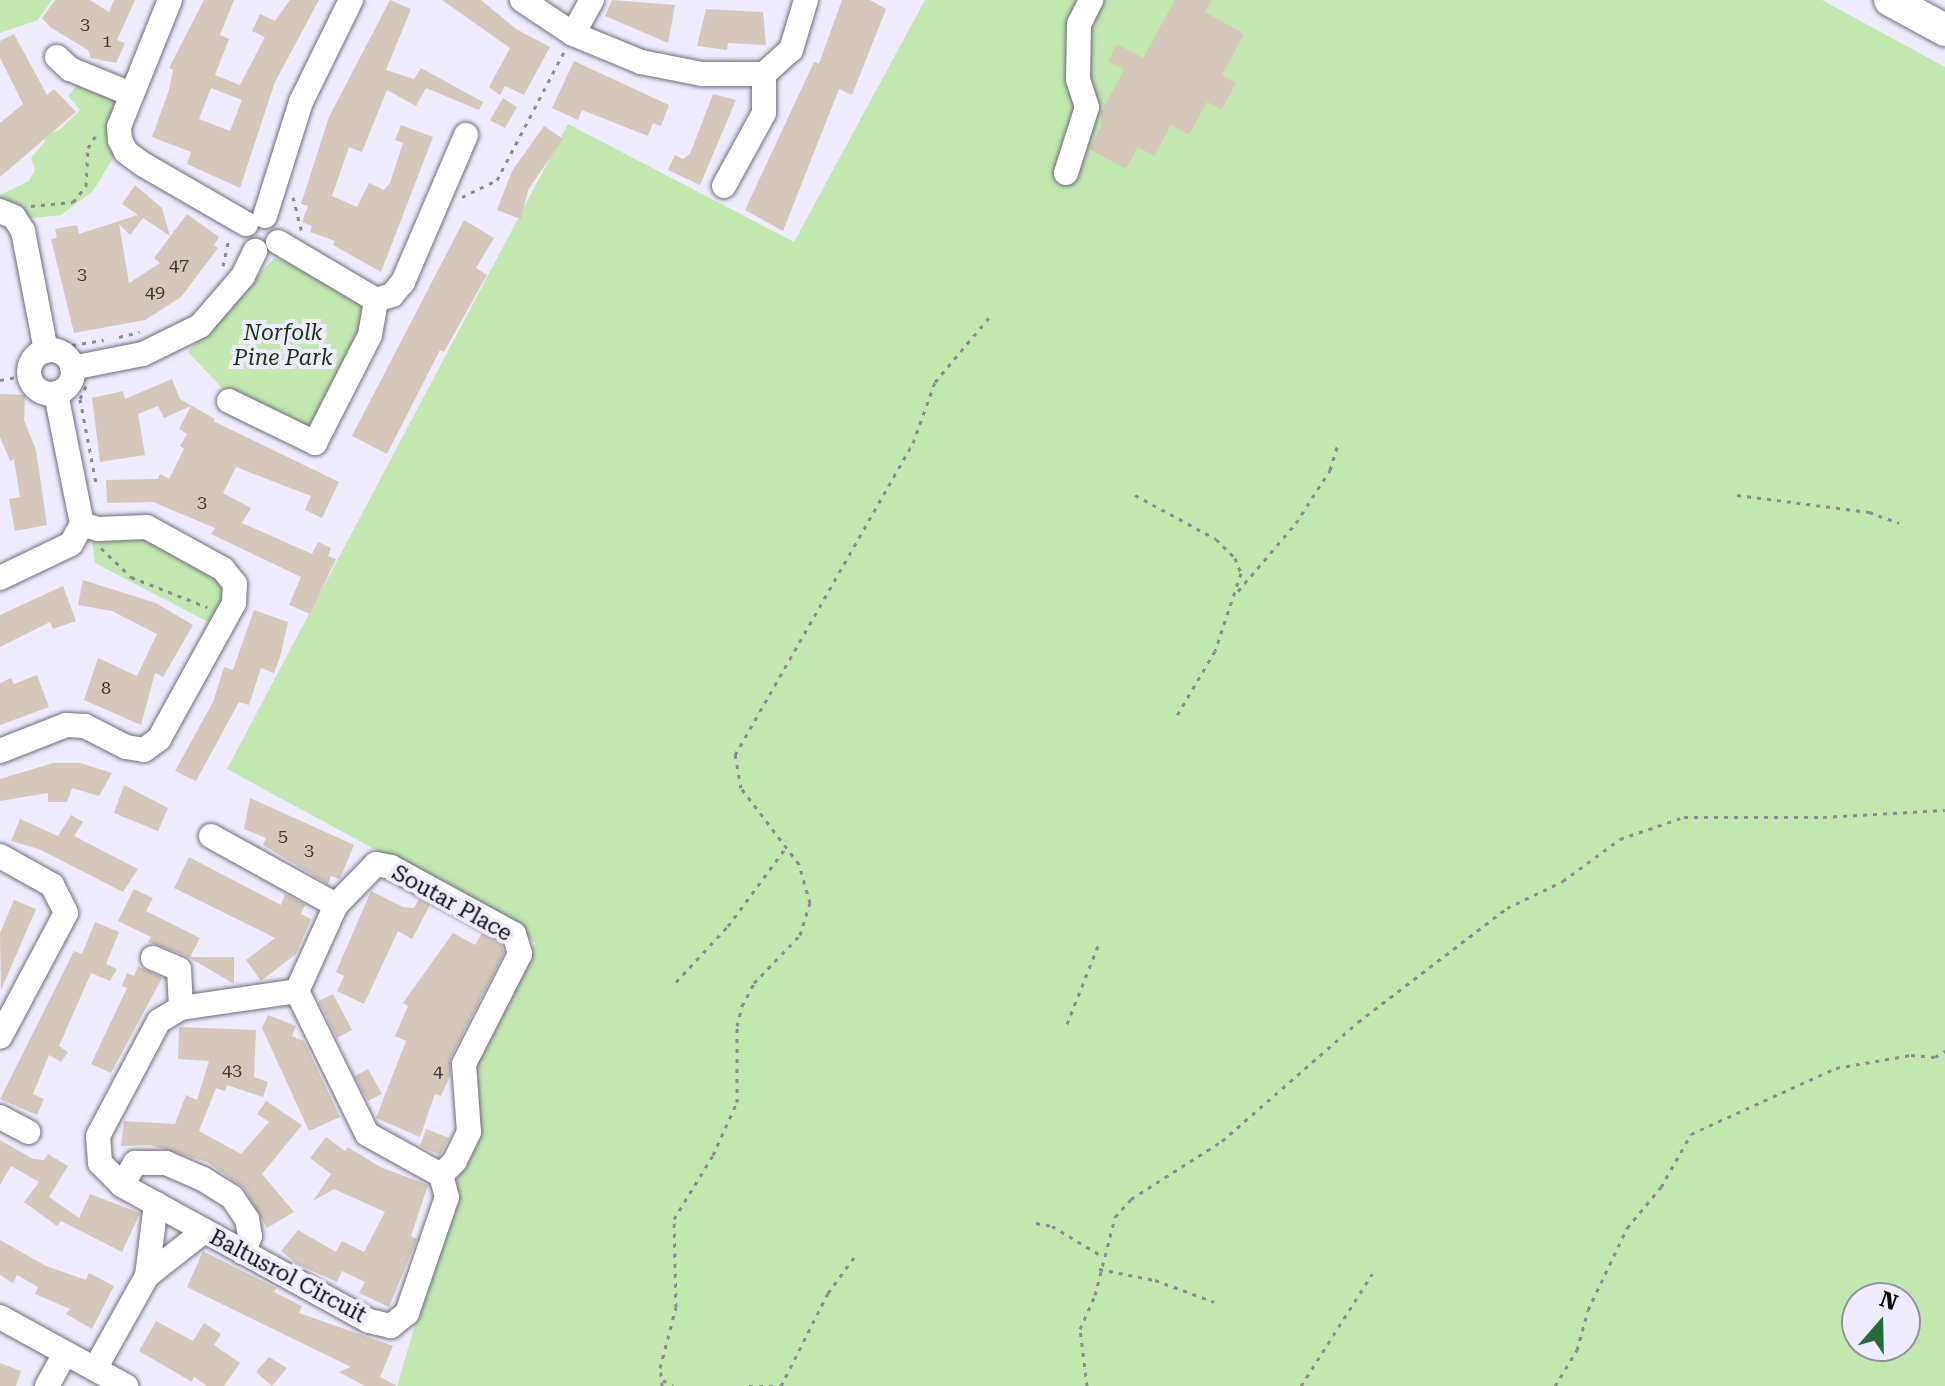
<!DOCTYPE html>
<style>
body{margin:0}
#map{position:relative;width:1945px;height:1386px;overflow:hidden;background:#eeecfe;font-family:"Roboto Serif",serif}
div>[style]{position:absolute}
[style*='--x']{left:calc(var(--x)*1px);top:calc(var(--y)*1px);width:calc(var(--w)*1px);rotate:calc(var(--a)*1deg)}
.green>*{inset:0;background:#c2e8b0}
.building>*{inset:0;background:#d5c7b9}
.path>*{height:3px;margin-top:-1.5px;transform-origin:0;background:repeating-linear-gradient(90deg,#8b8a96 0 4px,transparent 0 10px)}
.roads{filter:drop-shadow(0 0 2px #6d6b7b) drop-shadow(0 0 2px #6d6b7b)}
.minor>*{height:24px;margin:-12px;padding:0 12px;transform-origin:12px;border-radius:12px;background:#fff}
.minor>.ring{margin:-12px;padding:0;box-sizing:content-box;background:none;border:24px solid #fff;border-radius:50%}
.major>*{height:32px;margin:-16px;padding:0 16px;transform-origin:16px;border-radius:16px;background:#fff}
span{translate:-50% -50%;white-space:nowrap;text-align:center;line-height:1.15;-webkit-text-stroke:8px #eeecfe;paint-order:stroke}
.number-label{font-size:18px;color:#3e3b3b}
.number-label span{-webkit-text-stroke-width:0}
.park-label{font-size:22px;color:#1a340a;font-style:italic}
.street-label{font-size:22px;color:#0c0c11}
.north{position:absolute;left:1841px;top:1282px;width:80px;height:80px;box-sizing:border-box;background:#eeecfe;border:2px solid #94929f;border-radius:50%;rotate:20deg;font-size:22px;font-weight:700;line-height:32px;text-align:center;color:#0c0c11}
.north::after{content:'';display:block;margin:auto;width:28px;height:36px;background:#246c39;clip-path:polygon(50% 0,100% 100%,50% 72%,0 100%)}
</style>
<div id="map">
<div class="green">
<div style="clip-path:polygon(0 0,52px 0,38px 20px,0 33px)"></div>
<div style="clip-path:polygon(evenodd,925px 0,1822px 0,1945px 67px,1945px 1386px,397px 1386px,458px 1179px,473px 1094px,471px 1076px,535px 943px,518px 927px,227px 769px,568px 124px,794px 242px,925px 0,1857px 1298px,1905px 1298px,1905px 1346px,1857px 1346px,1857px 1298px)"></div>
<div style="clip-path:polygon(81px 80px,121px 97px,118px 150px,93px 191px,61px 215px,23px 219px,0 201px,0 195px,29px 181px,35px 170px,31px 158px,45px 141px,44px 135px,59px 130px,80px 110px,68px 96px)"></div>
<div style="clip-path:polygon(274px 258px,302px 266px,365px 299px,369px 311px,311px 428px,223px 389px,188px 352px)"></div>
<div style="clip-path:polygon(135px 530px,223px 582px,223px 601px,210px 623px,95px 563px,91px 535px)"></div>
</div>
<div class="building">
<div style="clip-path:polygon(55px 0,90px 0,109px 12px,114px 0,135px 0,117px 40px,125px 43px,116px 63px,91px 58px,88px 50px,50px 27px,42px 18px)"></div>
<div style="clip-path:polygon(evenodd,204px 0,234px 0,220px 35px,229px 39px,215px 75px,240px 85px,265px 37px,252px 31px,260px 14px,275px 21px,290px 0,319px 0,275px 82px,240px 188px,187px 164px,191px 152px,152px 137px,169px 90px,173px 70px,169px 68px,204px 0,211px 88px,242px 100px,230px 131px,199px 119px,211px 88px)"></div>
<div style="clip-path:polygon(390px 0,411px 9px,386px 70px,414px 79px,421px 68px,483px 102px,479px 110px,426px 88px,416px 106px,387px 90px,362px 152px,349px 147px,332px 196px,357px 207px,369px 183px,384px 190px,390px 183px,403px 143px,395px 140px,401px 125px,433px 137px,381px 272px,333px 245px,335px 241px,310px 232px,312px 226px,302px 222px,308px 206px,301px 204px,329px 117px)"></div>
<div style="clip-path:polygon(442px 0,481px 0,516px 29px,550px 47px,524px 95px,505px 86px,500px 95px,489px 87px,510px 48px)"></div>
<div style="clip-path:polygon(612px 0,675px 5px,668px 43px,605px 16px)"></div>
<div style="clip-path:polygon(842px 0,870px 0,886px 9px,852px 95px,839px 89px,783px 231px,745px 210px,814px 62px,819px 64px)"></div>
<div style="clip-path:polygon(1175px 0,1212px 0,1205px 12px,1244px 34px,1222px 75px,1236px 83px,1222px 109px,1207px 102px,1189px 135px,1171px 125px,1154px 156px,1138px 147px,1126px 169px,1089px 149px,1101px 127px,1101px 112px,1124px 70px,1108px 61px,1117px 44px,1143px 58px)"></div>
<div style="clip-path:polygon(706px 9px,763px 12px,766px 45px,728px 43px,727px 50px,697px 46px)"></div>
<div style="clip-path:polygon(14px 34px,47px 95px,54px 89px,76px 112px,0 177px,0 123px,23px 104px,0 58px,0 41px)"></div>
<div style="clip-path:polygon(574px 61px,669px 105px,661px 126px,653px 123px,648px 136px,582px 110px,578px 120px,552px 108px)"></div>
<div style="clip-path:polygon(713px 94px,736px 100px,700px 185px,668px 170px,675px 155px,683px 159px,690px 154px)"></div>
<div style="clip-path:polygon(503px 98px,517px 107px,505px 128px,490px 120px)"></div>
<div style="clip-path:polygon(544px 126px,563px 139px,528px 190px,521px 219px,497px 210px,512px 171px)"></div>
<div style="clip-path:polygon(135px 185px,162px 208px,170px 236px,143px 218px,130px 235px,119px 224px,129px 283px,160px 263px,154px 258px,187px 214px,219px 237px,214px 245px,218px 248px,181px 297px,145px 320px,74px 333px,51px 239px,57px 238px,55px 229px,77px 225px,79px 234px,138px 215px,122px 204px)"></div>
<div style="clip-path:polygon(464px 220px,494px 238px,476px 268px,487px 275px,444px 352px,440px 350px,387px 454px,352px 436px)"></div>
<div style="clip-path:polygon(172px 379px,180px 399px,215px 419px,213px 421px,339px 482px,322px 518px,305px 510px,311px 496px,236px 467px,223px 493px,251px 508px,242px 523px,312px 554px,318px 542px,331px 548px,328px 556px,336px 559px,310px 614px,289px 605px,301px 577px,211px 534px,215px 528px,153px 502px,107px 503px,106px 480px,158px 479px,160px 474px,169px 479px,184px 449px,180px 446px,187px 434px,179px 429px,191px 406px,164px 418px,158px 406px,138px 414px,145px 455px,100px 462px,92px 398px,123px 391px,125px 399px)"></div>
<div style="clip-path:polygon(0 394px,25px 395px,24px 420px,36px 450px,47px 525px,15px 531px,9px 499px,20px 497px,14px 459px,10px 461px,0 437px)"></div>
<div style="clip-path:polygon(83px 580px,156px 603px,193px 625px,163px 677px,155px 673px,141px 725px,84px 700px,98px 658px,137px 676px,157px 634px,112px 611px,78px 605px)"></div>
<div style="clip-path:polygon(63px 586px,76px 621px,53px 629px,50px 622px,0 647px,0 615px)"></div>
<div style="clip-path:polygon(254px 610px,288px 622px,280px 657px,274px 673px,261px 668px,249px 705px,239px 702px,196px 781px,175px 771px,213px 702px,224px 667px,233px 670px)"></div>
<div style="clip-path:polygon(37px 675px,49px 707px,0 725px,0 683px,11px 678px,14px 684px)"></div>
<div style="clip-path:polygon(53px 763px,80px 763px,112px 773px,99px 796px,72px 788px,67px 802px,48px 802px,48px 793px,0 801px,0 779px)"></div>
<div style="clip-path:polygon(124px 785px,168px 808px,158px 831px,114px 813px)"></div>
<div style="clip-path:polygon(250px 798px,354px 845px,340px 879px,331px 876px,328px 884px,263px 845px,266px 838px,244px 829px)"></div>
<div style="clip-path:polygon(71px 815px,83px 822px,74px 836px,138px 869px,123px 892px,39px 849px,11px 841px,20px 819px,58px 836px)"></div>
<div style="clip-path:polygon(189px 857px,281px 905px,285px 894px,305px 905px,301px 914px,311px 919px,296px 954px,261px 981px,246px 960px,275px 938px,174px 888px)"></div>
<div style="clip-path:polygon(134px 889px,153px 898px,146px 911px,200px 938px,190px 957px,234px 957px,234px 984px,185px 955px,148px 942px,151px 937px,118px 921px)"></div>
<div style="clip-path:polygon(371px 891px,403px 907px,414px 908px,419px 899px,430px 905px,412px 939px,398px 931px,364px 1004px,337px 991px,344px 976px,336px 972px)"></div>
<div style="clip-path:polygon(14px 900px,36px 909px,1px 990px,0 933px)"></div>
<div style="clip-path:polygon(95px 922px,119px 932px,106px 964px,117px 969px,110px 981px,91px 973px,59px 1046px,68px 1052px,61px 1062px,49px 1055px,33px 1094px,44px 1099px,37px 1115px,0 1099px,74px 951px,82px 954px)"></div>
<div style="clip-path:polygon(453px 933px,475px 945px,482px 933px,501px 944px,504px 953px,451px 1057px,450px 1076px,441px 1096px,435px 1094px,420px 1137px,376px 1118px,406px 1041px,395px 1036px,408px 1006px,403px 1003px)"></div>
<div style="clip-path:polygon(138px 966px,162px 978px,111px 1073px,91px 1064px,127px 988px,122px 986px,127px 973px,134px 976px)"></div>
<div style="clip-path:polygon(333px 994px,352px 1030px,337px 1038px,319px 1001px)"></div>
<div style="clip-path:polygon(268px 1015px,296px 1026px,292px 1036px,304px 1041px,340px 1117px,309px 1131px,262px 1028px)"></div>
<div style="clip-path:polygon(179px 1027px,256px 1030px,254px 1077px,268px 1082px,263px 1097px,227px 1085px,225px 1091px,216px 1088px,199px 1131px,241px 1154px,269px 1122px,257px 1114px,266px 1101px,302px 1125px,262px 1174px,294px 1212px,267px 1228px,244px 1188px,207px 1162px,150px 1145px,121px 1146px,124px 1121px,175px 1124px,186px 1095px,197px 1100px,209px 1061px,178px 1059px)"></div>
<div style="clip-path:polygon(368px 1069px,382px 1094px,368px 1101px,355px 1076px)"></div>
<div style="clip-path:polygon(426px 1129px,449px 1138px,440px 1155px,420px 1146px)"></div>
<div style="clip-path:polygon(326px 1137px,345px 1151px,348px 1147px,380px 1167px,428px 1185px,411px 1236px,417px 1239px,389px 1307px,359px 1293px,365px 1282px,342px 1271px,337px 1282px,297px 1264px,281px 1251px,298px 1230px,336px 1252px,342px 1241px,364px 1252px,385px 1212px,334px 1189px,313px 1201px,331px 1174px,310px 1158px)"></div>
<div style="clip-path:polygon(0 1140px,33px 1159px,44px 1160px,48px 1154px,68px 1166px,49px 1197px,79px 1218px,90px 1194px,140px 1213px,122px 1252px,61px 1221px,57px 1226px,24px 1202px,39px 1182px,11px 1166px,0 1185px)"></div>
<div style="clip-path:polygon(0 1240px,46px 1266px,86px 1280px,89px 1273px,114px 1286px,92px 1329px,66px 1314px,70px 1309px,35px 1294px,38px 1287px,17px 1275px,13px 1283px,0 1275px)"></div>
<div style="clip-path:polygon(203px 1251px,276px 1288px,274px 1292px,302px 1306px,299px 1313px,393px 1346px,380px 1377px,397px 1386px,365px 1386px,339px 1372px,351px 1367px,187px 1287px)"></div>
<div style="clip-path:polygon(156px 1321px,193px 1341px,204px 1323px,221px 1334px,214px 1345px,240px 1363px,224px 1386px,207px 1386px,194px 1377px,192px 1382px,139px 1351px)"></div>
<div style="clip-path:polygon(269px 1357px,287px 1368px,272px 1386px,256px 1372px)"></div>
<div style="clip-path:polygon(0 1363px,21px 1371px,16px 1386px,0 1386px)"></div>
</div>
<div class="path">
<div style="--x:293;--y:197;--w:36;--a:76"></div>
<div style="--x:462;--y:197;--w:39;--a:-26"></div>
<div style="--x:497;--y:180;--w:144;--a:-62.4"></div>
<div style="--x:31;--y:206;--w:42;--a:-5.4"></div>
<div style="--x:73;--y:202;--w:21;--a:-51"></div>
<div style="--x:86;--y:186;--w:38;--a:-87"></div>
<div style="--x:88;--y:148;--w:19;--a:-58"></div>
<div style="--x:223;--y:266;--w:29;--a:-78"></div>
<div style="--x:119;--y:337;--w:21;--a:-14"></div>
<div style="--x:65;--y:341;--w:8;--a:30"></div>
<div style="--x:72;--y:345;--w:32;--a:-9"></div>
<div style="--x:0;--y:380;--w:29;--a:-10"></div>
<div style="--x:86;--y:386;--w:14;--a:115"></div>
<div style="--x:80;--y:399;--w:86;--a:79.2"></div>
<div style="--x:1135;--y:495;--w:92;--a:28.5"></div>
<div style="--x:1216;--y:539;--w:27;--a:45"></div>
<div style="--x:1235;--y:558;--w:16;--a:68"></div>
<div style="--x:1241;--y:573;--w:82;--a:108.4"></div>
<div style="--x:1215;--y:651;--w:77;--a:120.6"></div>
<div style="--x:1737;--y:495;--w:133;--a:7.3"></div>
<div style="--x:1869;--y:512;--w:32;--a:20"></div>
<div style="--x:101;--y:548;--w:42;--a:44"></div>
<div style="--x:131;--y:577;--w:82;--a:21.5"></div>
<div style="--x:1238;--y:591;--w:89;--a:-49.5"></div>
<div style="--x:1296;--y:523;--w:63;--a:-57.3"></div>
<div style="--x:1330;--y:470;--w:28;--a:-73"></div>
<div style="--x:676;--y:982;--w:76;--a:-47.1"></div>
<div style="--x:728;--y:926;--w:99;--a:-53.6"></div>
<div style="--x:1067;--y:1024;--w:87;--a:-68.4"></div>
<div style="--x:1036;--y:1223;--w:16;--a:11"></div>
<div style="--x:1052;--y:1226;--w:58;--a:31"></div>
<div style="--x:1099;--y:1269;--w:57;--a:11.1"></div>
<div style="--x:1155;--y:1280;--w:63;--a:20.4"></div>
<div style="--x:663;--y:1380;--w:12;--a:31"></div>
<div style="--x:662;--y:1386;--w:18;--a:-96"></div>
<div style="--x:660;--y:1368;--w:63;--a:-75.3"></div>
<div style="--x:676;--y:1307;--w:88;--a:-91.3"></div>
<div style="--x:674;--y:1219;--w:75;--a:-58.6"></div>
<div style="--x:713;--y:1155;--w:58;--a:-65.6"></div>
<div style="--x:737;--y:1102;--w:76;--a:-90"></div>
<div style="--x:737;--y:1026;--w:21;--a:-76"></div>
<div style="--x:742;--y:1006;--w:26;--a:-62"></div>
<div style="--x:754;--y:983;--w:66;--a:-46.2"></div>
<div style="--x:800;--y:935;--w:34;--a:-73"></div>
<div style="--x:810;--y:903;--w:41;--a:-105.8"></div>
<div style="--x:799;--y:864;--w:96;--a:-127.3"></div>
<div style="--x:741;--y:788;--w:34;--a:-100"></div>
<div style="--x:735;--y:755;--w:359;--a:-60.3"></div>
<div style="--x:913;--y:443;--w:65;--a:-70.2"></div>
<div style="--x:935;--y:382;--w:89;--a:-50"></div>
<div style="--x:749;--y:1386;--w:33;--a:0"></div>
<div style="--x:781;--y:1386;--w:104;--a:-63.2"></div>
<div style="--x:828;--y:1293;--w:46;--a:-53.9"></div>
<div style="--x:1087;--y:1386;--w:57;--a:-97"></div>
<div style="--x:1080;--y:1329;--w:37;--a:-66"></div>
<div style="--x:1095;--y:1295;--w:81;--a:-75.6"></div>
<div style="--x:1115;--y:1217;--w:24;--a:-48"></div>
<div style="--x:1131;--y:1199;--w:108;--a:-32.5"></div>
<div style="--x:1222;--y:1141;--w:181;--a:-41.2"></div>
<div style="--x:1358;--y:1022;--w:188;--a:-37.4"></div>
<div style="--x:1507;--y:908;--w:62;--a:-25.7"></div>
<div style="--x:1563;--y:881;--w:71;--a:-36.4"></div>
<div style="--x:1620;--y:839;--w:68;--a:-19"></div>
<div style="--x:1684;--y:817;--w:139;--a:0"></div>
<div style="--x:1823;--y:817;--w:122;--a:-3.3"></div>
<div style="--x:1301;--y:1386;--w:133;--a:-57.6"></div>
<div style="--x:1555;--y:1386;--w:42;--a:-58.6"></div>
<div style="--x:1577;--y:1350;--w:41;--a:-74.6"></div>
<div style="--x:1588;--y:1310;--w:91;--a:-64.6"></div>
<div style="--x:1627;--y:1228;--w:53;--a:-50.3"></div>
<div style="--x:1661;--y:1187;--w:61;--a:-60.5"></div>
<div style="--x:1691;--y:1134;--w:159;--a:-24.5"></div>
<div style="--x:1836;--y:1068;--w:76;--a:-9.8"></div>
<div style="--x:1911;--y:1055;--w:24;--a:5"></div>
<div style="--x:1935;--y:1057;--w:12;--a:-31"></div>
</div>
<div class="roads">
<div class="minor">
<div style="--x:170;--y:0;--w:137;--a:111.9"></div>
<div style="--x:119;--y:127;--w:13;--a:86"></div>
<div style="--x:120;--y:140;--w:13;--a:63"></div>
<div style="--x:126;--y:152;--w:22;--a:36"></div>
<div style="--x:144;--y:165;--w:118;--a:30"></div>
<div style="--x:522;--y:0;--w:61;--a:33.7"></div>
<div style="--x:573;--y:34;--w:74;--a:22.4"></div>
<div style="--x:641;--y:62;--w:62;--a:11.1"></div>
<div style="--x:702;--y:74;--w:62;--a:0"></div>
<div style="--x:764;--y:74;--w:36;--a:-42"></div>
<div style="--x:791;--y:50;--w:52;--a:-73.3"></div>
<div style="--x:573;--y:34;--w:39;--a:-61"></div>
<div style="--x:57;--y:57;--w:18;--a:43"></div>
<div style="--x:70;--y:69;--w:66;--a:22.3"></div>
<div style="--x:1066;--y:173;--w:69;--a:-72.3"></div>
<div style="--x:1087;--y:107;--w:28;--a:-108"></div>
<div style="--x:1078;--y:80;--w:56;--a:-89"></div>
<div style="--x:1079;--y:24;--w:27;--a:-63"></div>
<div style="--x:724;--y:186;--w:83;--a:-61.3"></div>
<div style="--x:764;--y:113;--w:39;--a:-90"></div>
<div style="--x:0;--y:211;--w:15;--a:23"></div>
<div style="--x:14;--y:217;--w:17;--a:57"></div>
<div style="--x:23;--y:231;--w:122;--a:79.1"></div>
<div style="--x:265;--y:216;--w:120;--a:-72.5"></div>
<div style="--x:301;--y:102;--w:114;--a:-63.9"></div>
<div style="--x:278;--y:242;--w:114;--a:30.6"></div>
<div style="--x:376;--y:300;--w:17;--a:-17"></div>
<div style="--x:392;--y:295;--w:17;--a:-50"></div>
<div style="--x:403;--y:282;--w:160;--a:-66.8"></div>
<div class="ring" style="left:29px;top:350px;width:20px;height:20px"></div>
<div style="--x:72;--y:368;--w:72;--a:-11.2"></div>
<div style="--x:143;--y:354;--w:64;--a:-26.2"></div>
<div style="--x:200;--y:326;--w:66;--a:-49.3"></div>
<div style="--x:243;--y:276;--w:28;--a:-64"></div>
<div style="--x:229;--y:401;--w:96;--a:26"></div>
<div style="--x:315;--y:443;--w:121;--a:-63"></div>
<div style="--x:370;--y:335;--w:36;--a:-80"></div>
<div style="--x:0;--y:578;--w:79;--a:-25.6"></div>
<div style="--x:71;--y:544;--w:23;--a:-61"></div>
<div style="--x:82;--y:524;--w:133;--a:-101.3"></div>
<div style="--x:0;--y:751;--w:71;--a:-21.5"></div>
<div style="--x:66;--y:725;--w:19;--a:3"></div>
<div style="--x:85;--y:726;--w:46;--a:27.1"></div>
<div style="--x:126;--y:747;--w:18;--a:9"></div>
<div style="--x:144;--y:750;--w:19;--a:-36"></div>
<div style="--x:159;--y:739;--w:155;--a:-61.1"></div>
<div style="--x:234;--y:603;--w:19;--a:-87"></div>
<div style="--x:235;--y:584;--w:19;--a:-129"></div>
<div style="--x:223;--y:569;--w:87;--a:-151.1"></div>
<div style="--x:147;--y:527;--w:49;--a:177.7"></div>
<div style="--x:98;--y:529;--w:17;--a:-163"></div>
<div style="--x:211;--y:836;--w:143;--a:28.9"></div>
<div style="--x:0;--y:856;--w:60;--a:29.1"></div>
<div style="--x:52;--y:885;--w:31;--a:63"></div>
<div style="--x:66;--y:913;--w:140;--a:118"></div>
<div style="--x:153;--y:958;--w:28;--a:23"></div>
<div style="--x:179;--y:969;--w:39;--a:87"></div>
<div style="--x:297;--y:991;--w:159;--a:63.9"></div>
<div style="--x:367;--y:1134;--w:85;--a:29"></div>
<div style="--x:441;--y:1175;--w:23;--a:75"></div>
<div style="--x:447;--y:1197;--w:123;--a:109"></div>
<div style="--x:407;--y:1313;--w:21;--a:141"></div>
<div style="--x:391;--y:1326;--w:23;--a:-167"></div>
<div style="--x:369;--y:1321;--w:282;--a:-151.2"></div>
<div style="--x:122;--y:1185;--w:31;--a:-135"></div>
<div style="--x:100;--y:1163;--w:27;--a:-94"></div>
<div style="--x:98;--y:1136;--w:130;--a:-62.1"></div>
<div style="--x:159;--y:1021;--w:26;--a:-31"></div>
<div style="--x:181;--y:1008;--w:117;--a:-8.3"></div>
<div style="--x:297;--y:991;--w:94;--a:-65.6"></div>
<div style="--x:336;--y:905;--w:57;--a:-45.7"></div>
<div style="--x:376;--y:864;--w:15;--a:11"></div>
<div style="--x:391;--y:867;--w:140;--a:28.6"></div>
<div style="--x:514;--y:934;--w:21;--a:73"></div>
<div style="--x:520;--y:954;--w:123;--a:117"></div>
<div style="--x:464;--y:1064;--w:68;--a:85.8"></div>
<div style="--x:469;--y:1132;--w:32;--a:116"></div>
<div style="--x:455;--y:1161;--w:20;--a:135"></div>
<div style="--x:0;--y:1117;--w:32;--a:28"></div>
<div style="--x:122;--y:1185;--w:26;--a:-59"></div>
<div style="--x:135;--y:1163;--w:31;--a:0"></div>
<div style="--x:166;--y:1163;--w:40;--a:23.4"></div>
<div style="--x:203;--y:1179;--w:34;--a:32"></div>
<div style="--x:232;--y:1197;--w:27;--a:56"></div>
<div style="--x:247;--y:1219;--w:17;--a:80"></div>
<div style="--x:250;--y:1236;--w:18;--a:112"></div>
<div style="--x:147;--y:1276;--w:73;--a:-82.9"></div>
<div style="--x:0;--y:1317;--w:144;--a:28.7"></div>
<div style="--x:95;--y:1369;--w:107;--a:-60.8"></div>
<div style="--x:147;--y:1276;--w:73;--a:-38.3"></div>
<div style="--x:47;--y:1386;--w:37;--a:-61"></div>
</div>
<div class="major">
<div style="--x:1890;--y:0;--w:63;--a:28.6"></div>
</div>
</div>
<div class="number-label">
<span style="left:85px;top:24px">3</span>
<span style="left:107px;top:41px">1</span>
<span style="left:179px;top:265px">47</span>
<span style="left:82px;top:274px">3</span>
<span style="left:155px;top:292px">49</span>
<span style="left:202px;top:502px">3</span>
<span style="left:106px;top:688px">8</span>
<span style="left:283px;top:836px">5</span>
<span style="left:309px;top:850px">3</span>
<span style="left:232px;top:1070px">43</span>
<span style="left:438px;top:1071px">4</span>
</div>
<div class="park-label">
<span style="left:283px;top:345px">Norfolk<br>Pine Park</span>
</div>
<div class="street-label">
<span style="left:452px;top:903px;rotate:29deg">Soutar Place</span>
<span style="left:288px;top:1276px;rotate:28deg">Baltusrol Circuit</span>
</div>
<div class="north">N</div>
</div>
